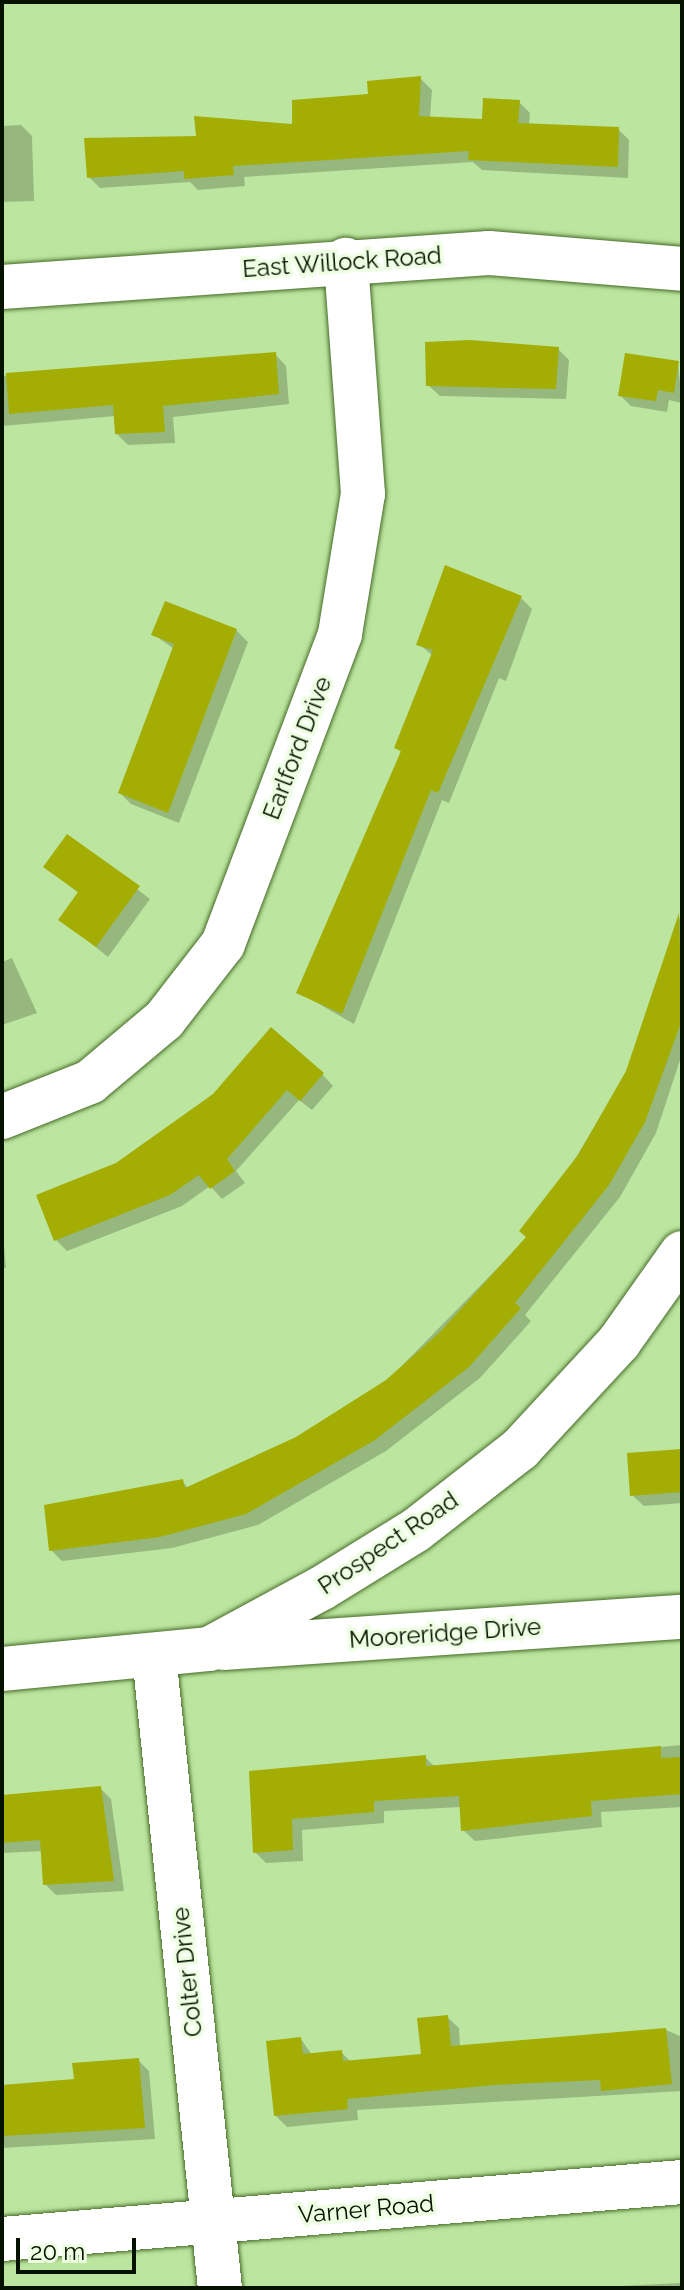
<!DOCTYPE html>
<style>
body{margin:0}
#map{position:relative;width:684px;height:2290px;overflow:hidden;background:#bce69f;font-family:Raleway,sans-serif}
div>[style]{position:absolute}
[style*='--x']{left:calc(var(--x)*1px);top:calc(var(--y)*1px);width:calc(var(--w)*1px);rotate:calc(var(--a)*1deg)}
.shadow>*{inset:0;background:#0003}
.building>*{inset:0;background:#a4ad03}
.roads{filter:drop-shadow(0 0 2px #476b29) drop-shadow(0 0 2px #476b29)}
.minor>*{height:44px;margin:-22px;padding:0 22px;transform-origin:22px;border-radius:22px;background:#fff}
.tertiary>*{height:44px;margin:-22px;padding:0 22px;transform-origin:22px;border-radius:22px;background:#fff}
span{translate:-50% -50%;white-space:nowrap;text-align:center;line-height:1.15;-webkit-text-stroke:7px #edfee2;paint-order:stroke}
.street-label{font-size:24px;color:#051200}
.frame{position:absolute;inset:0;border:4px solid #051200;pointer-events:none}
.scale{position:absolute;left:16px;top:2238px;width:120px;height:36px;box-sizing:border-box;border:4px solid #051200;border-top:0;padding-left:10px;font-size:24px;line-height:28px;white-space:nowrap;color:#051200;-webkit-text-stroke:6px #edfee2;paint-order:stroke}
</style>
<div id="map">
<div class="shadow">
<div style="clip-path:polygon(420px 78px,432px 90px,430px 118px,484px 121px,519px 102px,530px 113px,529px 126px,618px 129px,629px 140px,628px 178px,482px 170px,473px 162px,244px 177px,245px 186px,198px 190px,190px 182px,100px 188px,89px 177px,198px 138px,294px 126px)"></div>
<div style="clip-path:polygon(21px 125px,32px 136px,34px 201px,2px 202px,2px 126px)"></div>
<div style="clip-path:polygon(558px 349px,569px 360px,566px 399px,440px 396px,428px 385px)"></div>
<div style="clip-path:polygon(275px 354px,286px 366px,289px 404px,173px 417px,175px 443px,128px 445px,117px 434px,116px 416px,2px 426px,2px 376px)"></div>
<div style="clip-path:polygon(678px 363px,682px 403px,669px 400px,667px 412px,631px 406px,620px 395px)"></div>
<div style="clip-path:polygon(521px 598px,532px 609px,506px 681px,499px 678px,449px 803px,442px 800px,354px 1024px,298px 992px,402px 753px,397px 748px,433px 656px,419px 644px)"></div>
<div style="clip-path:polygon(236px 630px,248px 642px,179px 823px,131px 804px,120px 793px,174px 649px,153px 634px)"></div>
<div style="clip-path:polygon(68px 837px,150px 899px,108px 957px,61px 919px,80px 894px,46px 867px)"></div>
<div style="clip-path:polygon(682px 911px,682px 1054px,656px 1133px,620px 1197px,525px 1315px,531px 1321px,480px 1378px,386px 1451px,258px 1525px,172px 1548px,62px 1561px,51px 1550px,182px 1481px,189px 1489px,297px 1438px,387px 1381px,528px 1237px,628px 1071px)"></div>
<div style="clip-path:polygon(12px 958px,37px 1013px,2px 1025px,2px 962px)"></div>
<div style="clip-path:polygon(322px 1074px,333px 1086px,312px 1110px,299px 1100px,236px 1171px,245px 1183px,222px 1199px,210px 1186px,182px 1206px,67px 1251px,56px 1240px,117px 1165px)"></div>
<div style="clip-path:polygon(2px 1224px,6px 1268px,2px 1268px)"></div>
<div style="clip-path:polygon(682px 1450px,682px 1503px,644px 1506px,632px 1495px)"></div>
<div style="clip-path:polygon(682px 1745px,682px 1807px,601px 1812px,602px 1827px,475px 1841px,463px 1830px,461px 1807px,384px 1811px,384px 1823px,302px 1830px,303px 1861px,266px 1863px,255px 1852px,252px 1772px,425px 1757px,435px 1767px)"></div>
<div style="clip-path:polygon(100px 1788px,111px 1799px,124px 1891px,56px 1895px,45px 1884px,43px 1851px,2px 1853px,2px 1796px)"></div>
<div style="clip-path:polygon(447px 2017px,459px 2028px,460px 2047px,666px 2030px,682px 2037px,682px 2091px,357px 2110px,358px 2120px,287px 2127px,276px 2116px,301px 2039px,312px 2055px,341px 2052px,352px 2063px,423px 2056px)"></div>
<div style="clip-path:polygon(138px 2060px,149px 2071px,155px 2139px,2px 2148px,2px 2087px,76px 2081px)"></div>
<div style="clip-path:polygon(682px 2283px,682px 2288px,577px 2288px)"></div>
</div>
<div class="building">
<div style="clip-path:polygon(421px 76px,419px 116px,482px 119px,483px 98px,520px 100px,518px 123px,619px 127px,618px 167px,468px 160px,469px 151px,233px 166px,234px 175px,184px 179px,184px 171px,87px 178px,84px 138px,196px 136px,194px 116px,292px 124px,292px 100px,368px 94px,367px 81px)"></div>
<div style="clip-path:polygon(470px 340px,559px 347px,556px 389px,426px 386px,425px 342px)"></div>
<div style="clip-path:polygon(276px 352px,279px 394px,163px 406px,165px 432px,115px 434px,113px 405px,9px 414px,6px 373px)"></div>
<div style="clip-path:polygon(625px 353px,679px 361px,674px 393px,658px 390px,656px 401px,618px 396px)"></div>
<div style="clip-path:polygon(445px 565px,522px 596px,438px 793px,431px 790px,342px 1014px,296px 993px,401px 751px,394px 748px,433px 650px,416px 645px)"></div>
<div style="clip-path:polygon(165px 601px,237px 629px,168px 813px,118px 793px,174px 644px,151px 635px)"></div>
<div style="clip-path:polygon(67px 834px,140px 886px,96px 947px,58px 920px,78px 892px,43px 867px)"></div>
<div style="clip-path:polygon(679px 913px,682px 1020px,645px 1122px,609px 1185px,515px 1303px,521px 1308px,469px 1367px,375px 1440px,246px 1514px,160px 1537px,49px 1551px,44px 1505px,183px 1479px,185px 1488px,296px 1437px,386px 1380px,440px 1332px,526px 1237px,519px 1231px,578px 1155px,626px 1071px)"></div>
<div style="clip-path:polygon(271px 1027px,324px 1073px,300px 1101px,287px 1090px,227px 1159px,235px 1171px,210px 1189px,199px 1175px,170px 1195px,54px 1241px,36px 1195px,116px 1163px,213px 1094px)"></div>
<div style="clip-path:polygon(682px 1449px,682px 1492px,630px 1496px,627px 1453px)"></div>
<div style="clip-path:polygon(661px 1746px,661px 1758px,682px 1757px,682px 1794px,591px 1801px,592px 1816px,461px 1831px,459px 1796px,374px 1801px,374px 1812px,292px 1819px,293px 1850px,253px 1853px,249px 1771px,426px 1755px,426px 1766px)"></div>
<div style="clip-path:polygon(101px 1786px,114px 1881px,43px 1885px,40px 1840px,2px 1843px,2px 1795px)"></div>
<div style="clip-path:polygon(448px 2015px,451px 2046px,666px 2028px,672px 2084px,601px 2091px,600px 2080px,494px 2085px,347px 2099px,348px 2109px,274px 2116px,266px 2041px,301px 2037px,303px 2054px,342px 2050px,343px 2061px,421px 2054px,417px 2018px)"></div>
<div style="clip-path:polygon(139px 2058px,145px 2128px,2px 2136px,2px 2085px,74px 2079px,72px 2063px)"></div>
</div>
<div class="roads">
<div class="minor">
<div style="--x:2;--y:1117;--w:95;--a:-21.7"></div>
<div style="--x:90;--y:1082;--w:97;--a:-40"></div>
<div style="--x:164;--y:1020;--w:96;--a:-52.2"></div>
<div style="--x:223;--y:944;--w:331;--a:-69.3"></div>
<div style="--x:340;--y:634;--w:142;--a:-80.7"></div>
<div style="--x:363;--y:494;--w:235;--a:-94.2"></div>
<div style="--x:223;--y:1648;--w:460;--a:-3.9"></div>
<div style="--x:154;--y:1655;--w:636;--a:84.05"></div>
<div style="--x:2;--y:1669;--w:208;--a:-5.5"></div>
<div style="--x:209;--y:1649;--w:128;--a:-28.4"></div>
<div style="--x:322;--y:1588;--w:110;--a:-31.7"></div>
<div style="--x:416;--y:1530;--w:132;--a:-37.9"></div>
<div style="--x:520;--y:1449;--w:146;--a:-47.2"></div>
<div style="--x:619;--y:1342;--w:109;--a:-54.7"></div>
<div style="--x:2;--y:2239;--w:682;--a:-4.79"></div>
</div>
<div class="tertiary">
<div style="--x:2;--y:287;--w:488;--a:-4"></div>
<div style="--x:489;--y:253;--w:194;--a:4.7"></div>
</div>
</div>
<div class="street-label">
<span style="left:342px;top:262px;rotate:-4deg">East Willock Road</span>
<span style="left:297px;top:748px;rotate:-69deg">Earlford Drive</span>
<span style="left:388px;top:1543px;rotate:-34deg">Prospect Road</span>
<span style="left:445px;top:1633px;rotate:-4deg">Mooreridge Drive</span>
<span style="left:187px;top:1972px;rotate:-96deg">Colter Drive</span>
<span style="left:366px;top:2209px;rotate:-5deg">Varner Road</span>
</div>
<div class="frame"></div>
<div class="scale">20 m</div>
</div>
